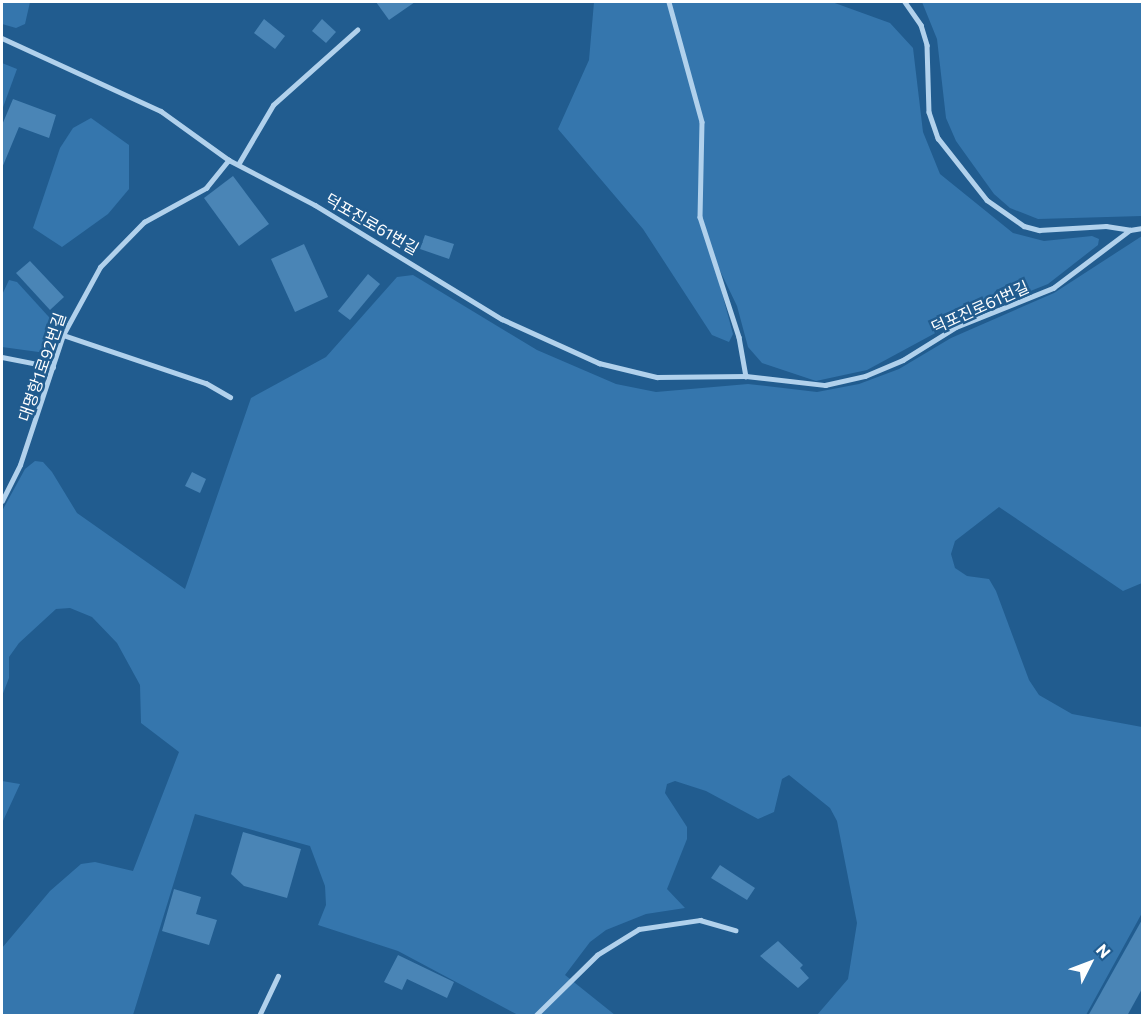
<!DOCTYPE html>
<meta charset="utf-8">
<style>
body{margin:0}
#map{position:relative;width:1144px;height:1017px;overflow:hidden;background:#215c8f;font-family:Commissioner,"Noto Sans KR",sans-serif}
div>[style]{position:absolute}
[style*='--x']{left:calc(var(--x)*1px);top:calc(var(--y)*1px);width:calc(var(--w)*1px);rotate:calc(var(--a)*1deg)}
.green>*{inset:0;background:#3576ad}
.building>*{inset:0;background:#4a85b6}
.lane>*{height:4.5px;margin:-2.25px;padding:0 2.25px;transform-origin:2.25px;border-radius:2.25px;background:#b1d1ec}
span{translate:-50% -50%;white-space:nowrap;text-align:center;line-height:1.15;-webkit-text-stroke:5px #215c8f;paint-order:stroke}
.street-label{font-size:16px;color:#fff}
.frame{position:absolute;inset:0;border:3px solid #fff;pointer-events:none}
.north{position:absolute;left:1060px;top:933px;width:60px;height:60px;-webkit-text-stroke:4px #215c8f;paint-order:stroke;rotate:48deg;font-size:16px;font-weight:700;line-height:24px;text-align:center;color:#fff}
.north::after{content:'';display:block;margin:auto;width:21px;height:27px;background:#fff;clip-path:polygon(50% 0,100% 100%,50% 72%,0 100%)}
</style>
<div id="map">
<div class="green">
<div style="clip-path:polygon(2px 2px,30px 2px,25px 24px,16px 28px,2px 24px)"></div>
<div style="clip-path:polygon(594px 2px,832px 2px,890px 23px,913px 48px,923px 132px,940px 174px,1013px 233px,1044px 241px,1092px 236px,1099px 239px,1098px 245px,1048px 284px,965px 317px,867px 370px,816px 381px,762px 363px,748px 347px,737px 306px,711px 252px,733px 334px,729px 342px,712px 335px,643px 229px,558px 129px,589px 60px)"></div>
<div style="clip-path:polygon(922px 2px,1142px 2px,1142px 216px,1038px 219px,1010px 208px,994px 194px,956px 141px,946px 118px,937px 39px)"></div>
<div style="clip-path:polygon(2px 63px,17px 69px,2px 110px)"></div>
<div style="clip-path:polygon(91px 118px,129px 145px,129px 189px,108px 214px,62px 247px,33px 228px,60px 148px,73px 128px)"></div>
<div style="clip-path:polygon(1142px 236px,1142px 583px,1123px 591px,999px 507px,955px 541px,951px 554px,955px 568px,967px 576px,989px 579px,996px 591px,1029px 680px,1039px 695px,1072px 714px,1142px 727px,1142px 913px,1086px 1015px,817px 1015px,848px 979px,857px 923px,837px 821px,830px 808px,789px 775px,782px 779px,774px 812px,758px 819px,706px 791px,675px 781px,667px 784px,665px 793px,687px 827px,687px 839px,667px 889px,685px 908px,646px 914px,606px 930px,590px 942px,565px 975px,615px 1015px,518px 1015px,398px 951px,318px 925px,326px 905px,325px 886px,310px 846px,195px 814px,133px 1015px,2px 1015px,2px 948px,50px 891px,81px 864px,95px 862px,133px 871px,179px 752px,141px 723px,140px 685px,117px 643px,92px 617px,70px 608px,56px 609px,19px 643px,9px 657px,9px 678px,2px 696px,2px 511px,25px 469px,35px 461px,43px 462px,52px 472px,77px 513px,185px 589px,251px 398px,326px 357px,397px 277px,413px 275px,537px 350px,616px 384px,656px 392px,748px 384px,817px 392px,859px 384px,899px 369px,951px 338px,1054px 293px)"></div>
<div style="clip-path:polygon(9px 280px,17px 282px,58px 327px,46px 353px,2px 347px,2px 295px)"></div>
<div style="clip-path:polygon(2px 781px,20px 784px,2px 823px)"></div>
</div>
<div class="building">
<div style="clip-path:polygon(376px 2px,415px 2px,389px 20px)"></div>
<div style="clip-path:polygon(264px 19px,285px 36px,275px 49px,254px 33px)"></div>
<div style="clip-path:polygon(322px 19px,336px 32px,326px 43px,312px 31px)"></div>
<div style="clip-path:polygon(13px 99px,56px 115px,49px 138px,19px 127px,2px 168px,2px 125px)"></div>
<div style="clip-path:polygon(233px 176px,269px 224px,239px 246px,204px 198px)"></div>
<div style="clip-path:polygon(425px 235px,454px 244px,449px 259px,420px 249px)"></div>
<div style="clip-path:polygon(304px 244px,328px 297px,295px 312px,271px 259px)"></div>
<div style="clip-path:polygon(30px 261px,64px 297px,50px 310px,16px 273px)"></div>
<div style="clip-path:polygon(368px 274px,380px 284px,350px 320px,338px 311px)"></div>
<div style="clip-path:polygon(192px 472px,206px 479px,200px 493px,185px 486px)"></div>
<div style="clip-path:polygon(243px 832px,301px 849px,287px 898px,244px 886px,231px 874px)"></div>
<div style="clip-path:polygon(720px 865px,755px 888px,747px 900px,711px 878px)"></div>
<div style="clip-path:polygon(174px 889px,201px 897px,196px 914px,217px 920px,209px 945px,162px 931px)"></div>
<div style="clip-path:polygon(1143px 918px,1143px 987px,1127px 1016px,1088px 1016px)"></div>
<div style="clip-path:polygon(778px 941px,803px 965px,800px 968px,809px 978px,798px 988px,760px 956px)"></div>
<div style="clip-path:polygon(398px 955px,454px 982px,447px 998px,407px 979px,402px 990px,384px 982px)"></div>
</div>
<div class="lane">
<div style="--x:669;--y:2;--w:124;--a:74.6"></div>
<div style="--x:702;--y:122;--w:95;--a:91.2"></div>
<div style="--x:700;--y:217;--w:126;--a:72"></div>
<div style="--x:739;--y:337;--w:40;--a:80"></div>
<div style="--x:905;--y:2;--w:28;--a:55"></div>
<div style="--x:921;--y:25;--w:21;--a:73"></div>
<div style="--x:927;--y:45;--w:67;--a:88.3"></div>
<div style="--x:929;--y:112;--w:28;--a:71"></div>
<div style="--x:938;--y:138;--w:79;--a:51.7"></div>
<div style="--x:987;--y:200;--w:45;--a:35.1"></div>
<div style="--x:1024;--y:226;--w:16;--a:15"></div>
<div style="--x:1039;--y:230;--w:67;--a:-3.4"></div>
<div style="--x:1106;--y:226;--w:24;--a:9"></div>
<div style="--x:2;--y:38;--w:175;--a:24.7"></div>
<div style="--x:161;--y:111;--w:84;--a:35.8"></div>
<div style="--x:229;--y:160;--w:97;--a:27.6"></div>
<div style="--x:315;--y:205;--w:219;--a:31.4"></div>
<div style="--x:502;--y:319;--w:107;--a:24.4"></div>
<div style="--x:599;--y:363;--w:60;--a:13.6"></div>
<div style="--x:657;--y:377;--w:89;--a:-0.6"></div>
<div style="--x:746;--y:376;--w:80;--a:6.5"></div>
<div style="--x:825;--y:385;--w:41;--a:-12.7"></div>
<div style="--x:865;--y:376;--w:41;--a:-22.8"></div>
<div style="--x:903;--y:360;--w:62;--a:-31.9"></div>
<div style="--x:956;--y:327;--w:105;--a:-21.9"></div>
<div style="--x:1053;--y:288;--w:96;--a:-37"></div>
<div style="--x:1130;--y:230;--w:12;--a:-9"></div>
<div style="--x:239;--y:163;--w:67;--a:-59.6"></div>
<div style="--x:273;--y:105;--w:113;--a:-41.8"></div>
<div style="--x:63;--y:335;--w:151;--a:18.6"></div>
<div style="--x:206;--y:383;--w:28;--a:30"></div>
<div style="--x:2;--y:357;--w:52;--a:11.1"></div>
<div style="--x:2;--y:501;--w:40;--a:-63.4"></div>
<div style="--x:20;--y:465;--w:137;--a:-71.7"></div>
<div style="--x:63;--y:335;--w:77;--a:-61.4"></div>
<div style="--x:100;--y:267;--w:63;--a:-45.6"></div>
<div style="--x:144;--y:222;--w:71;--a:-28.7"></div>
<div style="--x:206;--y:188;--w:36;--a:-51"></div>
<div style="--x:259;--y:1016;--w:44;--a:-64.6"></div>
<div style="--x:535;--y:1016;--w:87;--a:-44.5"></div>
<div style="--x:597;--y:955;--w:49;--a:-31.8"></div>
<div style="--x:639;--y:929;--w:62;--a:-8.4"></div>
<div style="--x:700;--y:920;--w:37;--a:16"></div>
</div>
<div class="street-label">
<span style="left:372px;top:224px;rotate:30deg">덕포진로61번길</span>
<span style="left:980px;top:307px;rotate:-24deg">덕포진로61번길</span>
<span style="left:42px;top:367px;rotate:-71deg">대명항1로92번길</span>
</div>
<div class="frame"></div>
<div class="north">N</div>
</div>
